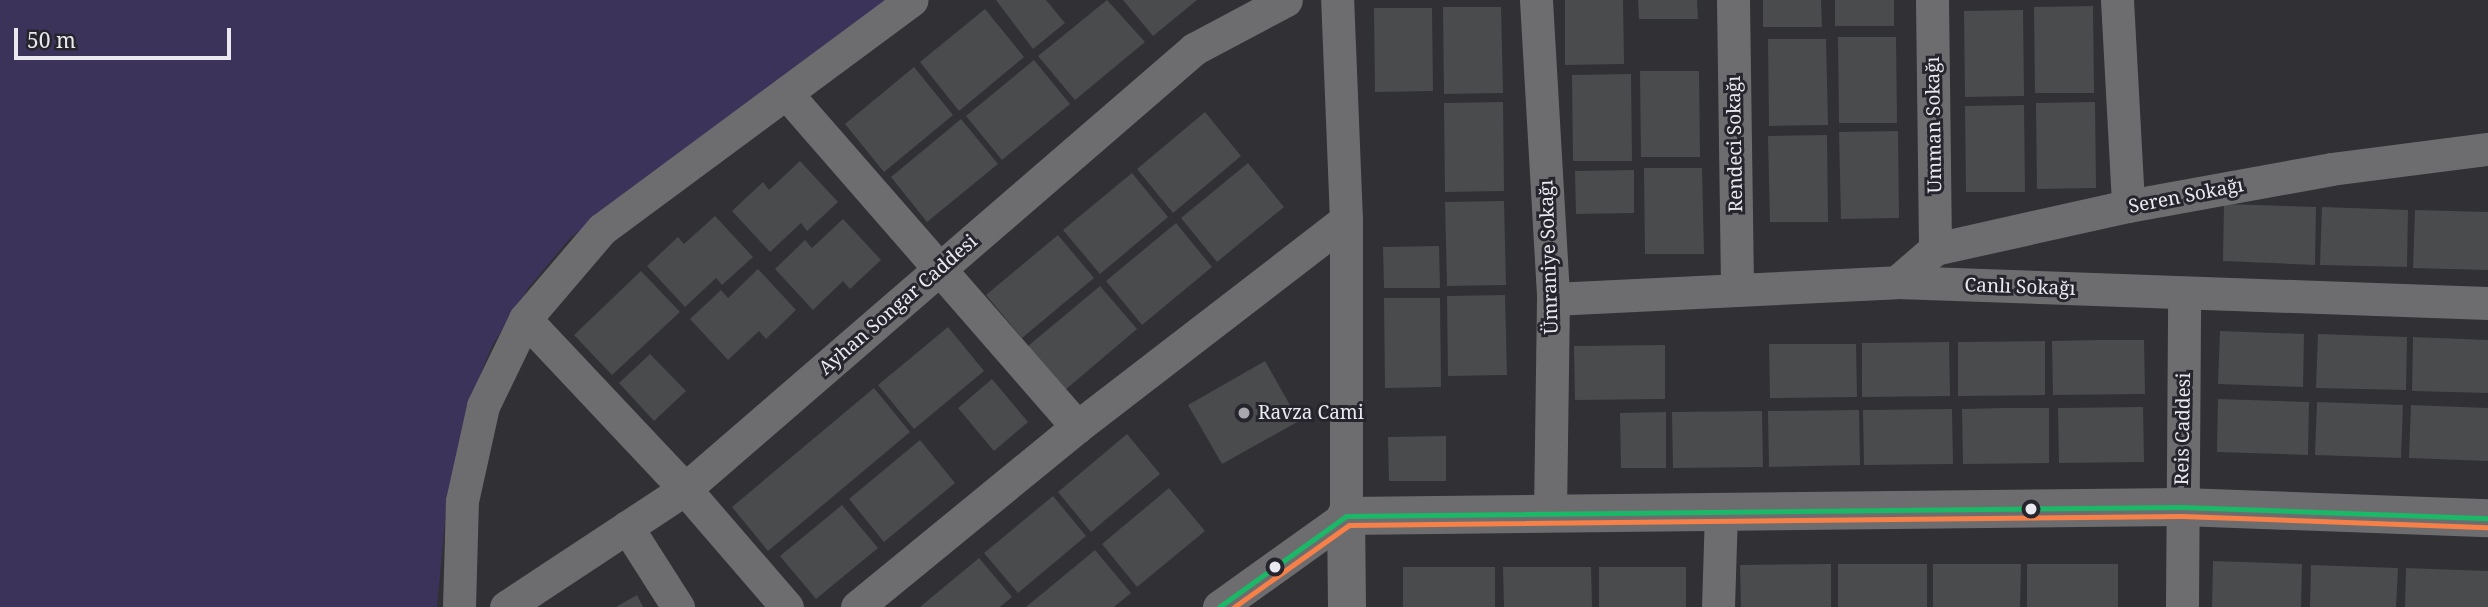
<!DOCTYPE html>
<meta charset="utf-8">
<style>
body{margin:0}
#map{position:relative;width:2488px;height:607px;overflow:hidden;background:#303035;font-family:"Noto Serif",serif}
div>[style]{position:absolute}
[style*='--x']{left:calc(var(--x)*1px);top:calc(var(--y)*1px);width:calc(var(--w)*1px);rotate:calc(var(--a)*1deg)}
.green>*{inset:0;background:#3b3359}
.building>*{inset:0;background:#494b4d}
.minor>*{height:33px;margin:-16.5px;padding:0 16.5px;transform-origin:16.5px;border-radius:16.5px;background:#6d6d6f}
.tertiary>*{height:38px;margin:-19px;padding:0 19px;transform-origin:19px;border-radius:19px;background:#6d6d6f}
.bus-1>*{height:5px;margin:-2.5px;padding:0 2.5px;transform-origin:2.5px;border-radius:2.5px;background:#1ab867}
.bus-2>*{height:5px;margin:-2.5px;padding:0 2.5px;transform-origin:2.5px;border-radius:2.5px;background:#f78048}
.dots>*{width:19px;height:19px;translate:-50% -50%;box-sizing:border-box;border:4px solid #26242d;border-radius:50%}
span{translate:-50% -50%;white-space:nowrap;text-align:center;line-height:1.15;-webkit-text-stroke:6px #26242d;paint-order:stroke}
.street-label{font-size:19px;color:#e9e9ef}
.poi-label{font-size:19px;color:#e9e9ef}
.left{translate:0 -50%;text-align:left}
.scale{position:absolute;left:14px;top:28px;width:217px;height:32px;box-sizing:border-box;border:4px solid #e9e9ef;border-top:0;padding-left:9px;font-size:21px;line-height:24px;white-space:nowrap;color:#e9e9ef;-webkit-text-stroke:5px #26242d;paint-order:stroke}
</style>
<div id="map">
<div class="green">
<div style="clip-path:polygon(0 0,893px 0,571px 237px,529px 287px,492px 346px,470px 400px,447px 501px,437px 607px,0 607px)"></div>
</div>
<div class="building">
<div style="clip-path:polygon(996px 0,1046px 0,1065px 23px,1033px 49px)"></div>
<div style="clip-path:polygon(1107px 0,1145px 42px,1075px 100px,1038px 56px)"></div>
<div style="clip-path:polygon(1123px 0,1197px 0,1153px 36px)"></div>
<div style="clip-path:polygon(1565px 0,1623px 0,1624px 64px,1565px 65px)"></div>
<div style="clip-path:polygon(1638px 0,1697px 0,1698px 19px,1639px 19px)"></div>
<div style="clip-path:polygon(1763px 0,1821px 0,1822px 27px,1763px 27px)"></div>
<div style="clip-path:polygon(1835px 0,1894px 0,1894px 26px,1835px 26px)"></div>
<div style="clip-path:polygon(2093px 6px,2094px 93px,2035px 93px,2034px 7px)"></div>
<div style="clip-path:polygon(1443px 7px,1501px 7px,1503px 93px,1444px 94px)"></div>
<div style="clip-path:polygon(1374px 8px,1432px 8px,1433px 91px,1375px 92px)"></div>
<div style="clip-path:polygon(985px 9px,1024px 57px,959px 111px,920px 62px)"></div>
<div style="clip-path:polygon(2023px 10px,2024px 96px,1965px 97px,1964px 11px)"></div>
<div style="clip-path:polygon(1838px 37px,1896px 37px,1897px 123px,1839px 123px)"></div>
<div style="clip-path:polygon(1768px 39px,1826px 39px,1828px 125px,1769px 126px)"></div>
<div style="clip-path:polygon(1034px 60px,1070px 104px,1002px 160px,966px 116px)"></div>
<div style="clip-path:polygon(914px 67px,953px 115px,884px 172px,845px 124px)"></div>
<div style="clip-path:polygon(1640px 71px,1699px 71px,1700px 157px,1641px 157px)"></div>
<div style="clip-path:polygon(1631px 74px,1632px 161px,1573px 161px,1572px 75px)"></div>
<div style="clip-path:polygon(1503px 102px,1504px 191px,1445px 192px,1444px 103px)"></div>
<div style="clip-path:polygon(2095px 102px,2096px 188px,2037px 189px,2036px 103px)"></div>
<div style="clip-path:polygon(2024px 105px,2025px 192px,1966px 192px,1965px 106px)"></div>
<div style="clip-path:polygon(1205px 112px,1241px 156px,1173px 213px,1137px 169px)"></div>
<div style="clip-path:polygon(961px 119px,998px 164px,927px 222px,891px 177px)"></div>
<div style="clip-path:polygon(1898px 131px,1899px 218px,1841px 219px,1839px 132px)"></div>
<div style="clip-path:polygon(1827px 135px,1828px 222px,1770px 222px,1768px 136px)"></div>
<div style="clip-path:polygon(800px 161px,838px 202px,807px 231px,801px 223px,770px 252px,732px 211px,763px 182px,769px 190px)"></div>
<div style="clip-path:polygon(1248px 163px,1284px 207px,1217px 262px,1181px 218px)"></div>
<div style="clip-path:polygon(1644px 168px,1702px 168px,1704px 254px,1645px 254px)"></div>
<div style="clip-path:polygon(1634px 170px,1634px 213px,1576px 214px,1575px 171px)"></div>
<div style="clip-path:polygon(1132px 173px,1168px 217px,1100px 274px,1063px 230px)"></div>
<div style="clip-path:polygon(1504px 201px,1506px 285px,1447px 286px,1445px 202px)"></div>
<div style="clip-path:polygon(2224px 204px,2316px 207px,2315px 265px,2223px 261px)"></div>
<div style="clip-path:polygon(2322px 207px,2408px 210px,2407px 267px,2320px 265px)"></div>
<div style="clip-path:polygon(2415px 210px,2488px 212px,2488px 270px,2413px 268px)"></div>
<div style="clip-path:polygon(715px 216px,753px 257px,722px 285px,716px 278px,685px 307px,647px 266px,678px 237px,684px 244px)"></div>
<div style="clip-path:polygon(843px 219px,881px 260px,850px 289px,843px 281px,813px 310px,775px 269px,805px 240px,812px 248px)"></div>
<div style="clip-path:polygon(1176px 223px,1212px 267px,1142px 325px,1106px 281px)"></div>
<div style="clip-path:polygon(1058px 235px,1094px 278px,1022px 338px,986px 295px)"></div>
<div style="clip-path:polygon(1439px 246px,1440px 288px,1384px 288px,1383px 247px)"></div>
<div style="clip-path:polygon(758px 269px,796px 310px,766px 339px,759px 331px,728px 360px,690px 319px,721px 290px,728px 298px)"></div>
<div style="clip-path:polygon(641px 271px,680px 312px,612px 375px,574px 335px)"></div>
<div style="clip-path:polygon(1100px 286px,1137px 329px,1065px 390px,1028px 346px)"></div>
<div style="clip-path:polygon(1505px 295px,1507px 375px,1448px 376px,1447px 296px)"></div>
<div style="clip-path:polygon(1384px 298px,1440px 298px,1441px 387px,1385px 388px)"></div>
<div style="clip-path:polygon(948px 327px,984px 371px,914px 429px,878px 385px)"></div>
<div style="clip-path:polygon(2220px 331px,2304px 334px,2303px 387px,2218px 384px)"></div>
<div style="clip-path:polygon(2318px 334px,2407px 337px,2406px 390px,2316px 388px)"></div>
<div style="clip-path:polygon(2413px 337px,2488px 340px,2488px 393px,2412px 391px)"></div>
<div style="clip-path:polygon(2098px 340px,2144px 340px,2145px 394px,2053px 395px,2052px 341px)"></div>
<div style="clip-path:polygon(2045px 341px,2045px 395px,1958px 396px,1958px 342px)"></div>
<div style="clip-path:polygon(1949px 342px,1950px 396px,1862px 397px,1862px 343px)"></div>
<div style="clip-path:polygon(1769px 344px,1856px 344px,1857px 397px,1770px 398px)"></div>
<div style="clip-path:polygon(1665px 345px,1665px 399px,1575px 400px,1574px 346px)"></div>
<div style="clip-path:polygon(650px 354px,686px 391px,654px 421px,619px 383px)"></div>
<div style="clip-path:polygon(1265px 361px,1299px 421px,1222px 464px,1188px 405px)"></div>
<div style="clip-path:polygon(992px 379px,1028px 422px,994px 451px,958px 408px)"></div>
<div style="clip-path:polygon(874px 388px,910px 432px,768px 551px,732px 507px)"></div>
<div style="clip-path:polygon(2218px 399px,2309px 402px,2308px 455px,2217px 452px)"></div>
<div style="clip-path:polygon(2317px 402px,2403px 405px,2401px 458px,2315px 455px)"></div>
<div style="clip-path:polygon(2411px 405px,2488px 408px,2488px 461px,2409px 458px)"></div>
<div style="clip-path:polygon(2143px 407px,2144px 462px,2059px 463px,2058px 408px)"></div>
<div style="clip-path:polygon(2005px 408px,2049px 408px,2049px 463px,1963px 464px,1962px 409px)"></div>
<div style="clip-path:polygon(1952px 409px,1953px 464px,1864px 465px,1863px 410px)"></div>
<div style="clip-path:polygon(1859px 410px,1860px 465px,1769px 467px,1768px 411px)"></div>
<div style="clip-path:polygon(1762px 411px,1763px 467px,1673px 468px,1672px 412px)"></div>
<div style="clip-path:polygon(1666px 412px,1666px 468px,1621px 468px,1620px 413px)"></div>
<div style="clip-path:polygon(1127px 434px,1160px 474px,1091px 532px,1058px 492px)"></div>
<div style="clip-path:polygon(1446px 436px,1446px 481px,1389px 481px,1388px 437px)"></div>
<div style="clip-path:polygon(920px 440px,955px 483px,884px 542px,849px 499px)"></div>
<div style="clip-path:polygon(1169px 488px,1205px 531px,1137px 587px,1102px 544px)"></div>
<div style="clip-path:polygon(1053px 496px,1086px 536px,1018px 593px,984px 553px)"></div>
<div style="clip-path:polygon(842px 505px,878px 548px,816px 599px,780px 556px)"></div>
<div style="clip-path:polygon(1095px 550px,1131px 593px,1114px 607px,1026px 607px)"></div>
<div style="clip-path:polygon(979px 558px,1012px 597px,1000px 607px,920px 607px)"></div>
<div style="clip-path:polygon(2213px 561px,2302px 564px,2301px 607px,2212px 607px)"></div>
<div style="clip-path:polygon(1831px 564px,1831px 607px,1741px 607px,1740px 565px)"></div>
<div style="clip-path:polygon(1838px 564px,1927px 564px,1927px 607px,1838px 607px)"></div>
<div style="clip-path:polygon(1933px 564px,2021px 564px,2020px 607px,1933px 607px)"></div>
<div style="clip-path:polygon(2027px 564px,2118px 564px,2118px 607px,2027px 607px)"></div>
<div style="clip-path:polygon(2311px 565px,2398px 568px,2396px 607px,2310px 607px)"></div>
<div style="clip-path:polygon(1403px 567px,1495px 567px,1495px 607px,1403px 607px)"></div>
<div style="clip-path:polygon(1503px 567px,1591px 567px,1592px 607px,1504px 607px)"></div>
<div style="clip-path:polygon(1599px 567px,1686px 567px,1686px 607px,1599px 607px)"></div>
<div style="clip-path:polygon(2406px 568px,2488px 571px,2488px 607px,2405px 607px)"></div>
<div style="clip-path:polygon(637px 595px,643px 607px,616px 607px)"></div>
</div>
<div class="minor">
<div style="--x:1536;--y:0;--w:299;--a:86.7"></div>
<div style="--x:1553;--y:299;--w:215;--a:90.8"></div>
<div style="--x:1733;--y:0;--w:288;--a:89.2"></div>
<div style="--x:1932;--y:0;--w:249;--a:89.3"></div>
<div style="--x:2117;--y:0;--w:206;--a:86.9"></div>
<div style="--x:786;--y:93;--w:443;--a:48.9"></div>
<div style="--x:1897;--y:282;--w:50;--a:-41"></div>
<div style="--x:1935;--y:249;--w:198;--a:-12.6"></div>
<div style="--x:2128;--y:206;--w:206;--a:-10.3"></div>
<div style="--x:2331;--y:169;--w:158;--a:-7.3"></div>
<div style="--x:1553;--y:299;--w:344;--a:-2.8"></div>
<div style="--x:1897;--y:282;--w:591;--a:2.04"></div>
<div style="--x:525;--y:319;--w:233;--a:46.7"></div>
<div style="--x:685;--y:489;--w:156;--a:49.2"></div>
<div style="--x:627;--y:527;--w:95;--a:57.5"></div>
<div style="--x:459;--y:607;--w:106;--a:-88.4"></div>
<div style="--x:462;--y:501;--w:97;--a:-77.5"></div>
<div style="--x:483;--y:406;--w:97;--a:-64.2"></div>
<div style="--x:525;--y:319;--w:118;--a:-49.5"></div>
<div style="--x:602;--y:229;--w:385;--a:-36.5"></div>
<div style="--x:506;--y:607;--w:214;--a:-33.4"></div>
<div style="--x:685;--y:489;--w:673;--a:-40.84"></div>
<div style="--x:1194;--y:49;--w:104;--a:-28"></div>
<div style="--x:857;--y:607;--w:284;--a:-39.3"></div>
<div style="--x:1077;--y:427;--w:339;--a:-37.6"></div>
<div style="--x:1219;--y:607;--w:156;--a:-35.6"></div>
<div style="--x:1346;--y:516;--w:296;--a:-90"></div>
<div style="--x:1346;--y:220;--w:220;--a:-92.3"></div>
<div style="--x:1718;--y:607;--w:95;--a:-88.2"></div>
<div style="--x:2182;--y:607;--w:314;--a:-89.6"></div>
</div>
<div class="tertiary">
<div style="--x:1347;--y:607;--w:91;--a:-90.6"></div>
<div style="--x:1346;--y:516;--w:836;--a:-0.62"></div>
<div style="--x:2182;--y:507;--w:306;--a:2.1"></div>
</div>
<div class="bus-1">
<div style="--x:1219;--y:607;--w:156;--a:-35.6"></div>
<div style="--x:1346;--y:516;--w:836;--a:-0.62"></div>
<div style="--x:2182;--y:507;--w:306;--a:2.1"></div>
</div>
<div class="bus-2">
<div style="--x:1234;--y:607;--w:141;--a:-35.5"></div>
<div style="--x:1349;--y:525;--w:833;--a:-0.62"></div>
<div style="--x:2182;--y:516;--w:306;--a:2.1"></div>
</div>
<div class="dots">
<div style="left:1244px;top:413px;background:#a8a8ae"></div>
<div style="left:2031px;top:509px;background:#e9e9ef"></div>
<div style="left:1275px;top:567px;background:#e9e9ef"></div>
</div>
<div class="street-label">
<span style="left:1934px;top:125px;rotate:-91deg">Umman Sokağı</span>
<span style="left:1735px;top:144px;rotate:-91deg">Rendeci Sokağı</span>
<span style="left:2186px;top:196px;rotate:-11deg">Seren Sokağı</span>
<span style="left:1549px;top:257px;rotate:-92deg">Ümraniye Sokağı</span>
<span style="left:2020px;top:287px;rotate:2deg">Canlı Sokağı</span>
<span style="left:898px;top:305px;rotate:-41deg">Ayhan Songar Caddesi</span>
<span style="left:2183px;top:429px;rotate:-89deg">Reis Caddesi</span>
</div>
<div class="poi-label">
<span class="left" style="left:1258px;top:413px">Ravza Cami</span>
</div>
<div class="scale">50 m</div>
</div>
